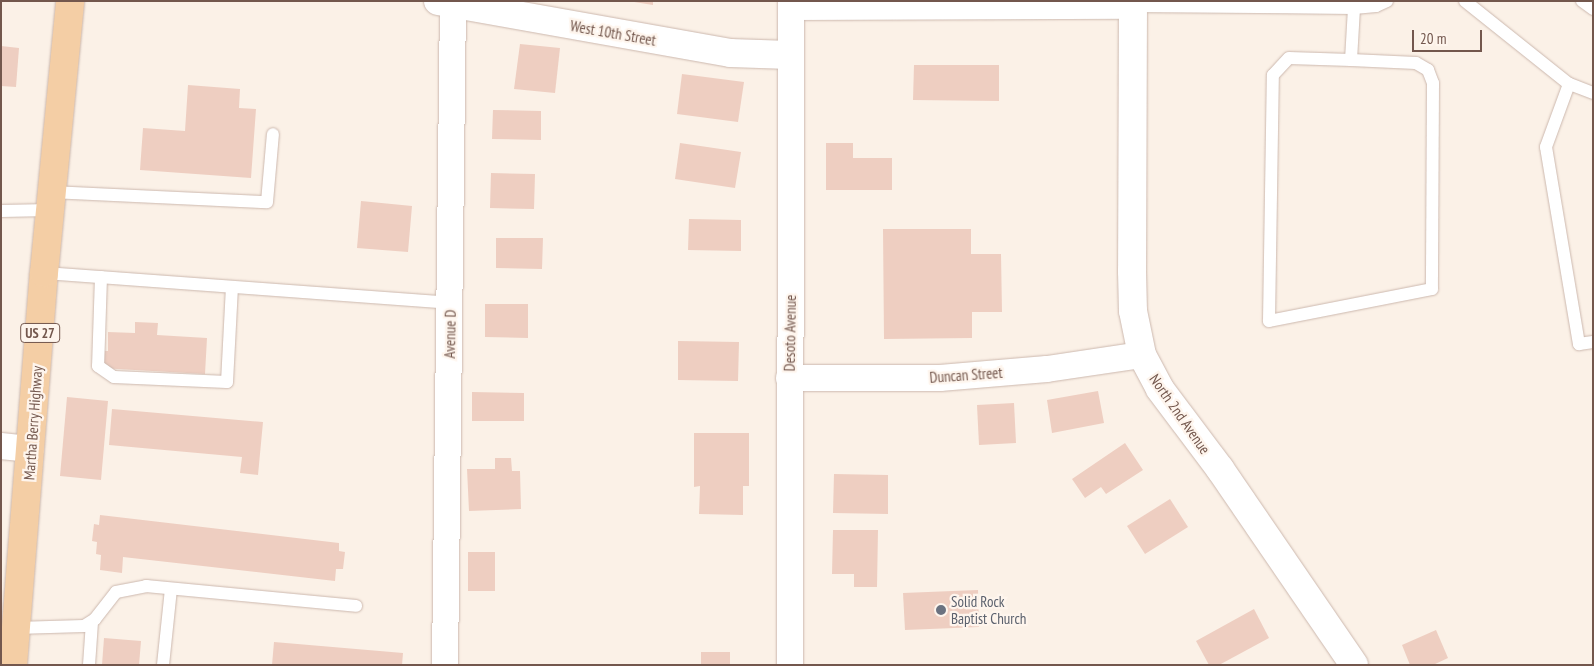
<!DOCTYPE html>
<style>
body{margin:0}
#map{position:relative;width:1594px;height:666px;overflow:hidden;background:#fbf1e7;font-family:"PT Sans Narrow",sans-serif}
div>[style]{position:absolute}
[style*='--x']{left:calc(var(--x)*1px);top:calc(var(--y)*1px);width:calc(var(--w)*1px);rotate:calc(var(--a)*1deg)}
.building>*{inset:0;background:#eecec1}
.roads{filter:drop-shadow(0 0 1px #ccb8ae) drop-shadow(0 0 1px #ccb8ae)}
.lane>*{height:12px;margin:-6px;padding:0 6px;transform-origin:6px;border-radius:6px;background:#fff}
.street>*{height:26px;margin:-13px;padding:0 13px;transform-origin:13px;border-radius:13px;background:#fff}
.secondary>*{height:28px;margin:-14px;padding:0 14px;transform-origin:14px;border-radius:14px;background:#fff}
.primary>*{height:28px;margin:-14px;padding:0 14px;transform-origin:14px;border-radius:14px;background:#f4cea5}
.dots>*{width:14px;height:14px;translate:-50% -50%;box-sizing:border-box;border:2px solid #fef5ed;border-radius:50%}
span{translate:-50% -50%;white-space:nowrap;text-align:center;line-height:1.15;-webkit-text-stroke:4.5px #fef5ed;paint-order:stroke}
.shield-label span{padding:1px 4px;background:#fef5ed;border:1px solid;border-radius:4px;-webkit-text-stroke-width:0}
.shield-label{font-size:14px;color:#73574d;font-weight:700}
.street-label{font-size:15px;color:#73574d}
.worship-label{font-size:15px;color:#5b616d}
.left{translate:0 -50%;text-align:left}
.frame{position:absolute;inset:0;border:2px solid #73574d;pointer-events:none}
.scale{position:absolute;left:1412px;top:30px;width:70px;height:22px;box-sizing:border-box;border:2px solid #73574d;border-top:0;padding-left:6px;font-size:15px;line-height:18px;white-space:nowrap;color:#73574d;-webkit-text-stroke:4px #fef5ed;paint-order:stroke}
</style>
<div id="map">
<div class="building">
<div style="clip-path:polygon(628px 1px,653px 1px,653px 5px)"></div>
<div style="clip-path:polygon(520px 44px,560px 48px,555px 93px,514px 89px)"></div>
<div style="clip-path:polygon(1px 46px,19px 48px,16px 87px,1px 86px)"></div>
<div style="clip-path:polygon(914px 65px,999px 65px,999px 101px,913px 100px)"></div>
<div style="clip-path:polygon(682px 74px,744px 82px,738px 122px,677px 114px)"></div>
<div style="clip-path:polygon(188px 85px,240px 89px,239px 108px,256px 109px,251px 178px,140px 170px,143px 128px,185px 131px)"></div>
<div style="clip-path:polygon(493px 110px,541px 111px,541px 140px,492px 139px)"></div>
<div style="clip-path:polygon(680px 143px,741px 152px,735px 188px,675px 179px)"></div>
<div style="clip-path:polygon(826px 143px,853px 143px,853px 158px,892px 158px,892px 190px,826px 190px)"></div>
<div style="clip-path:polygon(491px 173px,535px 174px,534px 209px,490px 208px)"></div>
<div style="clip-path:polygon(361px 201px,412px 206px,408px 252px,357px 248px)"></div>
<div style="clip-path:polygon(689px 219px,741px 220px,741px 251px,688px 250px)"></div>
<div style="clip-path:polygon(883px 229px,971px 229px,971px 254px,1001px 254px,1002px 312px,972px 312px,972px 338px,884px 339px)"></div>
<div style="clip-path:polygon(496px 238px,543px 238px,542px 269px,496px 268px)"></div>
<div style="clip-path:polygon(485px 304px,528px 304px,528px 338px,485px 337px)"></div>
<div style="clip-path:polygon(135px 322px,158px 323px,157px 335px,207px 338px,205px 374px,100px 368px,101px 351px,108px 351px,108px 332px,135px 333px)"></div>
<div style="clip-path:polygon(678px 341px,739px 342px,738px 381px,678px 380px)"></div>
<div style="clip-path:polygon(1098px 391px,1104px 423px,1052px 433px,1047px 400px)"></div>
<div style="clip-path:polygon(472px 392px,524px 393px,524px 421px,472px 421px)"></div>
<div style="clip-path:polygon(67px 397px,108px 401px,101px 480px,60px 476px)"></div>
<div style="clip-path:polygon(1014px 403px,1016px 443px,979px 445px,977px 405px)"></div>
<div style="clip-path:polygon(112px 409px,263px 422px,258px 475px,240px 473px,242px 457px,109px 445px)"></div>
<div style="clip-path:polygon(694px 433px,749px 433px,749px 486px,743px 486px,743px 515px,699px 514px,700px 486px,694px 487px)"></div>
<div style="clip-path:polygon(1125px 443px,1143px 470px,1106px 494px,1101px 487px,1085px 498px,1072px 479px)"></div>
<div style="clip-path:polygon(495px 458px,511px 458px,512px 471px,520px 471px,521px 509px,469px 511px,467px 469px,495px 469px)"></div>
<div style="clip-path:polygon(834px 474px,888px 475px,888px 514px,833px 513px)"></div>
<div style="clip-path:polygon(1170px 499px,1188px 527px,1145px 554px,1127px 526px)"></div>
<div style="clip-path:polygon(100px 515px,339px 543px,339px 551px,345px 552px,343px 569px,336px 569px,335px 581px,123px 557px,122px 573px,100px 570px,101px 555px,96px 554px,97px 542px,92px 541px,94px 524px,99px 525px)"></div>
<div style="clip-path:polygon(833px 530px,878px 530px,877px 587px,854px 587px,854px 574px,832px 574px)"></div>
<div style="clip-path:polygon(468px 552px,495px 552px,495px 591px,468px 591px)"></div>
<div style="clip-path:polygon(978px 590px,979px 627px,905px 630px,903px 593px)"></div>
<div style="clip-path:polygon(1254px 609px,1269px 638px,1219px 665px,1209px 665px,1196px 641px)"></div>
<div style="clip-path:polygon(1436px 630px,1448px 658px,1433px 665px,1410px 665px,1402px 645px)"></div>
<div style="clip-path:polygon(104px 638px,141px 641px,139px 665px,102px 665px)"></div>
<div style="clip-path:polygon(274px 642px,403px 653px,402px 665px,272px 665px)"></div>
<div style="clip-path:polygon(701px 652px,730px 652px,730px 665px,701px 665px)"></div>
</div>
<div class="roads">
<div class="lane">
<div style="--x:1465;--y:1;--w:133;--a:38.6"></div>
<div style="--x:1582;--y:1;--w:14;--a:36"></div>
<div style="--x:1133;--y:6;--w:221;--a:0.5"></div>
<div style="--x:1354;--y:8;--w:22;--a:-5"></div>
<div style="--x:1376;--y:6;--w:12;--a:-24"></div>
<div style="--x:1351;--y:60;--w:65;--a:2.6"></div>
<div style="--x:1416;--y:63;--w:14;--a:30"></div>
<div style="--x:1428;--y:70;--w:14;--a:69"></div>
<div style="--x:1433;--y:83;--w:206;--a:90.3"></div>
<div style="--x:1432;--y:289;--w:166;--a:168.9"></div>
<div style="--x:1269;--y:321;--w:246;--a:-89.1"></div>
<div style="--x:1273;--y:75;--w:23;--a:-47"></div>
<div style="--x:1289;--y:58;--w:62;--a:1.8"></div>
<div style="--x:1351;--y:60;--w:52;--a:-86.7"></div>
<div style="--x:1593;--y:93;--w:26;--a:-159"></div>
<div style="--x:1569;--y:84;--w:67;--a:110.1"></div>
<div style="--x:1546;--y:147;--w:200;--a:80.5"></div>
<div style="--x:1579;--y:344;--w:14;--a:-8"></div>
<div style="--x:51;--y:192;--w:216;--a:2.7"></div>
<div style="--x:267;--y:202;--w:68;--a:-85"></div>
<div style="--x:1;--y:211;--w:49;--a:-1.2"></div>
<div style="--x:44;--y:273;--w:407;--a:4.2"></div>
<div style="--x:101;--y:277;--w:89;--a:91.9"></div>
<div style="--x:98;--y:366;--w:19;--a:35"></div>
<div style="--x:114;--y:377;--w:113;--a:2.5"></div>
<div style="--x:227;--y:382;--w:95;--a:-87"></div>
<div style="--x:16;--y:628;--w:68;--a:-1.7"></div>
<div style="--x:84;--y:626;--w:13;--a:-32"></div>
<div style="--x:95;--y:619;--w:34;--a:-52"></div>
<div style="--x:116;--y:592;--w:31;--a:-11"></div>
<div style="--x:146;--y:586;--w:211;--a:5.4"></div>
<div style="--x:89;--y:665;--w:43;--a:-86"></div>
<div style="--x:163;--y:665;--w:76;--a:-84"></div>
</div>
<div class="street">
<div style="--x:791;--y:7;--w:342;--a:-0.2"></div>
<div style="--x:789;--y:378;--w:151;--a:0"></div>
<div style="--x:940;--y:378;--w:107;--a:-4.8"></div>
<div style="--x:1047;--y:369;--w:96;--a:-8.4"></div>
<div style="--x:1;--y:446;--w:30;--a:6"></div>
<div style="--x:445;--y:665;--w:661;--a:-89.31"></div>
<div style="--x:790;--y:665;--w:664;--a:-89.91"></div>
</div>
<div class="secondary">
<div style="--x:438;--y:1;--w:297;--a:10.1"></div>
<div style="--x:730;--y:53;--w:60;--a:1.9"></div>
<div style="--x:1133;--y:1;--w:270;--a:90.2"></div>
<div style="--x:1132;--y:271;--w:40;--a:88.6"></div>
<div style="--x:1133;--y:311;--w:45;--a:78.4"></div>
<div style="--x:1142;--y:355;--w:38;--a:62"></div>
<div style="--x:1160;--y:389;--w:100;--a:53.1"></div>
<div style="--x:1220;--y:469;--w:237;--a:55.6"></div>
</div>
<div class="primary">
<div style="--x:13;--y:665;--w:393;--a:-85.5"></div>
<div style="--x:44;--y:273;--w:273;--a:-84.5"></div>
</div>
</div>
<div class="dots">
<div style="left:941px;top:610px;background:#6b7280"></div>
</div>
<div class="shield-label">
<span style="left:40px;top:333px">US 27</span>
</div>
<div class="street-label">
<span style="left:613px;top:33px;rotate:10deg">West 10th Street</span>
<span style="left:790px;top:333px;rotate:-89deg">Desoto Avenue</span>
<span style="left:450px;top:334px;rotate:-89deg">Avenue D</span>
<span style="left:966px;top:375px;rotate:-4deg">Duncan Street</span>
<span style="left:1180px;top:414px;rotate:55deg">North 2nd Avenue</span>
<span style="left:33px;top:423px;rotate:-86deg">Martha Berry Highway</span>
</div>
<div class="worship-label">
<span class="left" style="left:951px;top:610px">Solid Rock<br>Baptist Church</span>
</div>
<div class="frame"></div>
<div class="scale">20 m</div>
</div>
